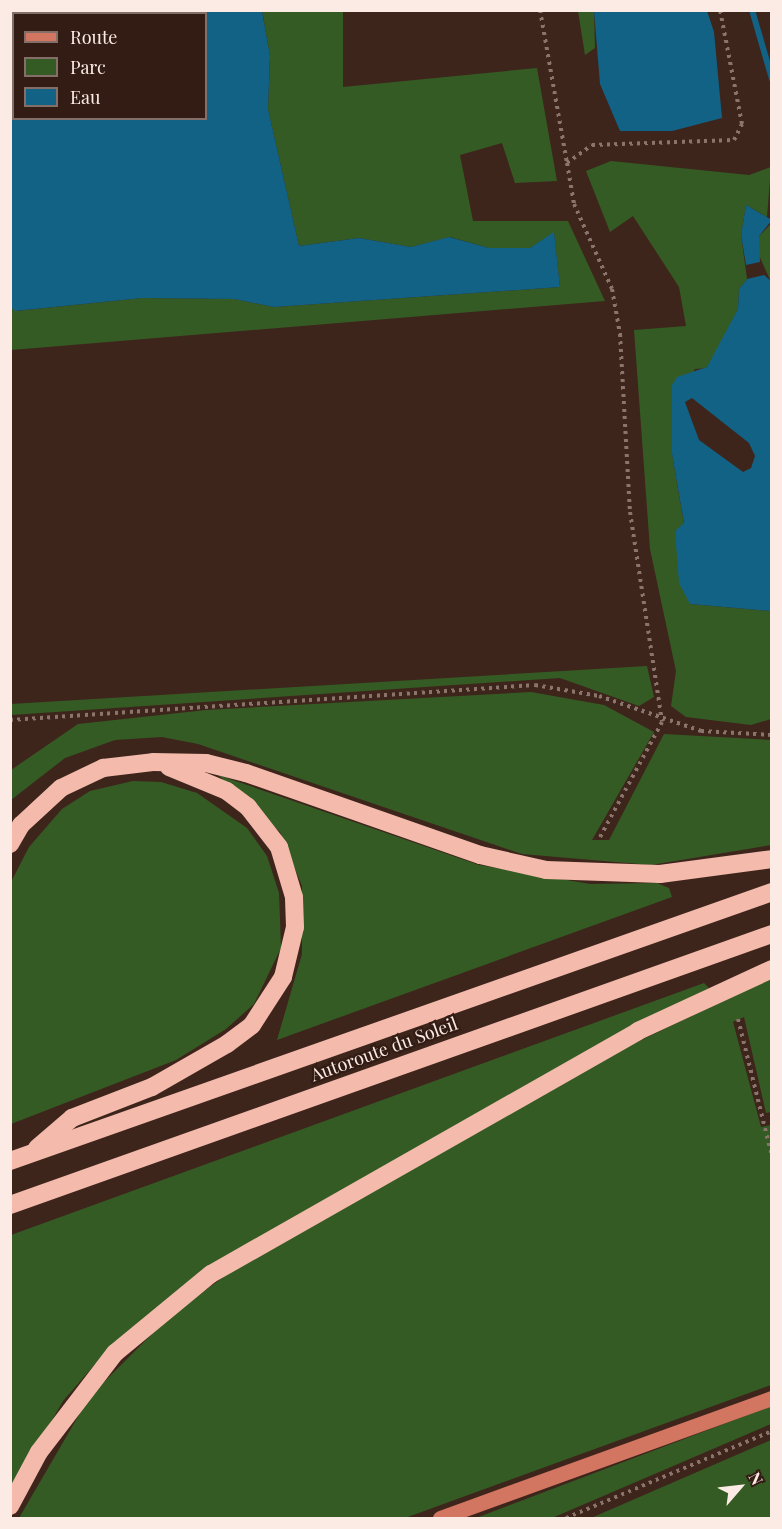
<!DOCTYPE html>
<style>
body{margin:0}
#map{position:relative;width:782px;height:1529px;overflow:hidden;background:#3e251c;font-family:"Playfair Display",serif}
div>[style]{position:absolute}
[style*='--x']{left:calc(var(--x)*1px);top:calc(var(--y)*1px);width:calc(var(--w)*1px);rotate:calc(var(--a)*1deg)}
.green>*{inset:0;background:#355b24}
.water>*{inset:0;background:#126286}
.stream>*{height:6px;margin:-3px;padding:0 3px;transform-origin:3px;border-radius:3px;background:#126286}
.path>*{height:4px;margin-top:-2px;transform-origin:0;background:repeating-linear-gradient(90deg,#8a746c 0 3px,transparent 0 7.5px)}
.secondary>*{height:15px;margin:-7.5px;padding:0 7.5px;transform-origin:7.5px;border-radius:7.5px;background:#d27661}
.highway>*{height:18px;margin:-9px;padding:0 9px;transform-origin:9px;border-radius:9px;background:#f4baac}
span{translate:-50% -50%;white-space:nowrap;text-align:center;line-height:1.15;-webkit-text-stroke:4.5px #331c13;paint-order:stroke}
.street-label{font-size:18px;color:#fcebe5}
.frame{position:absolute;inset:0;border:12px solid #fcebe5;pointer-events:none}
.legend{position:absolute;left:12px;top:12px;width:195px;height:108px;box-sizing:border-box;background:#331c13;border:2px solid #836f67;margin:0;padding:8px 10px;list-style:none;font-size:18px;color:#fcebe5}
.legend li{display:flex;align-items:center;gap:12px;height:30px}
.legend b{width:30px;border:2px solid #836f67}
.north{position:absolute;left:710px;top:1457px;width:60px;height:60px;-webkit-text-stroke:4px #331c13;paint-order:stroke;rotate:62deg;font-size:16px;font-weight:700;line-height:24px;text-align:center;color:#fcebe5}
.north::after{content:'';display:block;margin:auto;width:21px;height:27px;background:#fcebe5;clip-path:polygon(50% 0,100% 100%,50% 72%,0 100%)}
</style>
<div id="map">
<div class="green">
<div style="clip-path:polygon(262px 10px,343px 11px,343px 87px,537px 68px,557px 181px,515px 183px,502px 143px,460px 155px,473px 221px,568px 221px,605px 301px,11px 350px,10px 306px,16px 311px,142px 298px,234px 299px,274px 307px,560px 287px,554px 233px,530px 248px,489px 248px,450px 237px,411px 247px,359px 238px,299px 246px,268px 109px,270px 56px)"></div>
<div style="clip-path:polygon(578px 11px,594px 11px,595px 48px,585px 55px)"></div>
<div style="clip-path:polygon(611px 161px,749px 175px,771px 167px,767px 217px,746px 205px,741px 235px,747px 279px,739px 289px,738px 309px,714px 358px,706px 368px,695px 369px,672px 409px,672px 454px,684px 524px,675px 531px,690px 604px,771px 611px,771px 719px,751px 725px,686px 717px,671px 706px,676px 671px,650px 549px,634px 330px,686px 326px,679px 287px,633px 216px,610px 232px,586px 171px)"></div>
<div style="clip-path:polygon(771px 224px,771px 282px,757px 251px,759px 236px)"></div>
<div style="clip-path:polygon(647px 666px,654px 697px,639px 706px,560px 678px,11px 715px,11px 704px)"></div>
<div style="clip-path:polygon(531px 692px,604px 705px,654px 732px,592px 840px,609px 840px,664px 734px,771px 740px,771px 845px,651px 865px,522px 854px,198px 744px,162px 737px,115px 740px,65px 758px,11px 800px,11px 770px,78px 724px,206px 710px)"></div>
<div style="clip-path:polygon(218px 775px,479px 865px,590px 884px,657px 883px,669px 888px,672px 897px,277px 1040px,302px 954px,302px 886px,280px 832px)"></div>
<div style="clip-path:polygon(133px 781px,161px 782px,197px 793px,247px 828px,267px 856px,279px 893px,281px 948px,254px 1004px,226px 1029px,176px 1060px,11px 1124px,11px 882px,29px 847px,62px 809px,90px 791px)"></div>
<div style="clip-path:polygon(771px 978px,771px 1112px,766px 1113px,744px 1017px,733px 1022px,761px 1127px,771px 1125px,771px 1385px,405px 1518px,19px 1518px,90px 1396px,167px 1319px,226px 1275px,608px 1056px)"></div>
<div style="clip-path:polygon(704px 983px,709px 988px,574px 1058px,197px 1276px,109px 1348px,63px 1401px,11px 1491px,11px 1235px)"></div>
<div style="clip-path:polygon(771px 1406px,771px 1424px,552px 1518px,476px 1518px)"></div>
<div style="clip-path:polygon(771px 1440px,771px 1518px,591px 1518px)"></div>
</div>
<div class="water">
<div style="clip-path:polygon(90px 11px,262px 11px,270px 56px,268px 109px,299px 246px,359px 238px,411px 247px,449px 237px,489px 248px,530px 248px,554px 232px,560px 287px,274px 307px,234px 299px,142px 298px,15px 311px,10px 306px,11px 11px,19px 13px,14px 14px,14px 118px,206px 118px,206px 14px,83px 13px)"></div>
<div style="clip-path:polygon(594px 11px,707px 11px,714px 32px,722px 118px,672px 131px,620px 131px,600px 84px)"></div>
<div style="clip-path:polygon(746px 205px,772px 220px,759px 236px,760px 262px,746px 265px,741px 235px)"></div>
<div style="clip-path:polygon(evenodd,764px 275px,772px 282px,771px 611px,690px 604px,679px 583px,675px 531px,684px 523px,672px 454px,672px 385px,677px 377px,707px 367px,738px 309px,739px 289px,747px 279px,764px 275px,692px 398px,749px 443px,755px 456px,751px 468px,743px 472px,699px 440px,685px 402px,692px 398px)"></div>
</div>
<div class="stream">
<div style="--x:752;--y:10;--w:72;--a:73.8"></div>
</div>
<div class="path">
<div style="--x:540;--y:10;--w:155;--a:80"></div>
<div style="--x:567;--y:163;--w:31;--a:-36"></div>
<div style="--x:592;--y:145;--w:142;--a:-2"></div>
<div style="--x:734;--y:140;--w:18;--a:-63"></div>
<div style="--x:742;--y:124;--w:116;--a:-100.9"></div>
<div style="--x:567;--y:163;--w:42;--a:80.3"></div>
<div style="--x:574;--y:204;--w:93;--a:65.9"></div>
<div style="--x:612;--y:289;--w:46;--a:79.9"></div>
<div style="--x:620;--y:334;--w:178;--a:86.8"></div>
<div style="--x:630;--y:512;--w:212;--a:81.3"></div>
<div style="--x:662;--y:722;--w:135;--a:118.3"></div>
<div style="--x:10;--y:720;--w:526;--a:-3.81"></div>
<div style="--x:535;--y:685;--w:65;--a:9.8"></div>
<div style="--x:599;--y:696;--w:108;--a:18.9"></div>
<div style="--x:701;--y:731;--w:71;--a:3.2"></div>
<div style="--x:738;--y:1019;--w:141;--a:76.1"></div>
<div style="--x:566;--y:1518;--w:224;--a:-22.9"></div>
</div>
<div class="secondary">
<div style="--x:440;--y:1518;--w:353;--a:-19.9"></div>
</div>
<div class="highway">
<div style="--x:10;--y:844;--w:22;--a:-60"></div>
<div style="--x:21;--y:825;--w:54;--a:-42.8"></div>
<div style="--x:61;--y:788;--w:47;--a:-25.5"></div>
<div style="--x:103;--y:768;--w:50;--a:-6.8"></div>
<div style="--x:153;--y:762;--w:53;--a:1.1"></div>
<div style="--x:206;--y:763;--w:41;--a:14"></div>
<div style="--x:246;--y:773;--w:248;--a:19.3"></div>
<div style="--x:480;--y:855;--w:68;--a:12.8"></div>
<div style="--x:546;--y:870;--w:114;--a:2"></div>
<div style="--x:660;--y:874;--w:113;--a:-7.6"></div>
<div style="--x:37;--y:1148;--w:46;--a:-40.6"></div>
<div style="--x:72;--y:1118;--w:86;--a:-21.2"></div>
<div style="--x:152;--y:1087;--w:86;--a:-29.8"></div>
<div style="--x:227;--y:1044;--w:31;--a:-37"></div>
<div style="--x:252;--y:1025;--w:57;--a:-57.1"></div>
<div style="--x:283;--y:977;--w:51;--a:-76.5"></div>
<div style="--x:295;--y:927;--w:30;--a:-92"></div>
<div style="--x:294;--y:897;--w:52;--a:-106.7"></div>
<div style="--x:279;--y:847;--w:51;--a:-127.8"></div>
<div style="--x:248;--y:807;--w:26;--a:-143"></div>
<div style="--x:227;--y:791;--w:63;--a:-157.5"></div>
<div style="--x:10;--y:1161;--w:808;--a:-19.44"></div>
<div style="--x:10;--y:1205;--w:809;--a:-19.58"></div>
<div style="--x:10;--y:1506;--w:61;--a:-61.8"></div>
<div style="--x:39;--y:1452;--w:125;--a:-52.5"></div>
<div style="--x:115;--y:1353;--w:124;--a:-39.5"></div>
<div style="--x:211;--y:1274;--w:491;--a:-29.6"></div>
<div style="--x:638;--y:1031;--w:148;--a:-24.8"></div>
</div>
<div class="street-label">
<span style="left:384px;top:1049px;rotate:-20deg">Autoroute du Soleil</span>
</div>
<div class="frame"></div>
<ul class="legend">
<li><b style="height:8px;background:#d27661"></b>Route</li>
<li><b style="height:16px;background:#355b24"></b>Parc</li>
<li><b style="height:16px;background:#126286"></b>Eau</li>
</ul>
<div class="north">N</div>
</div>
